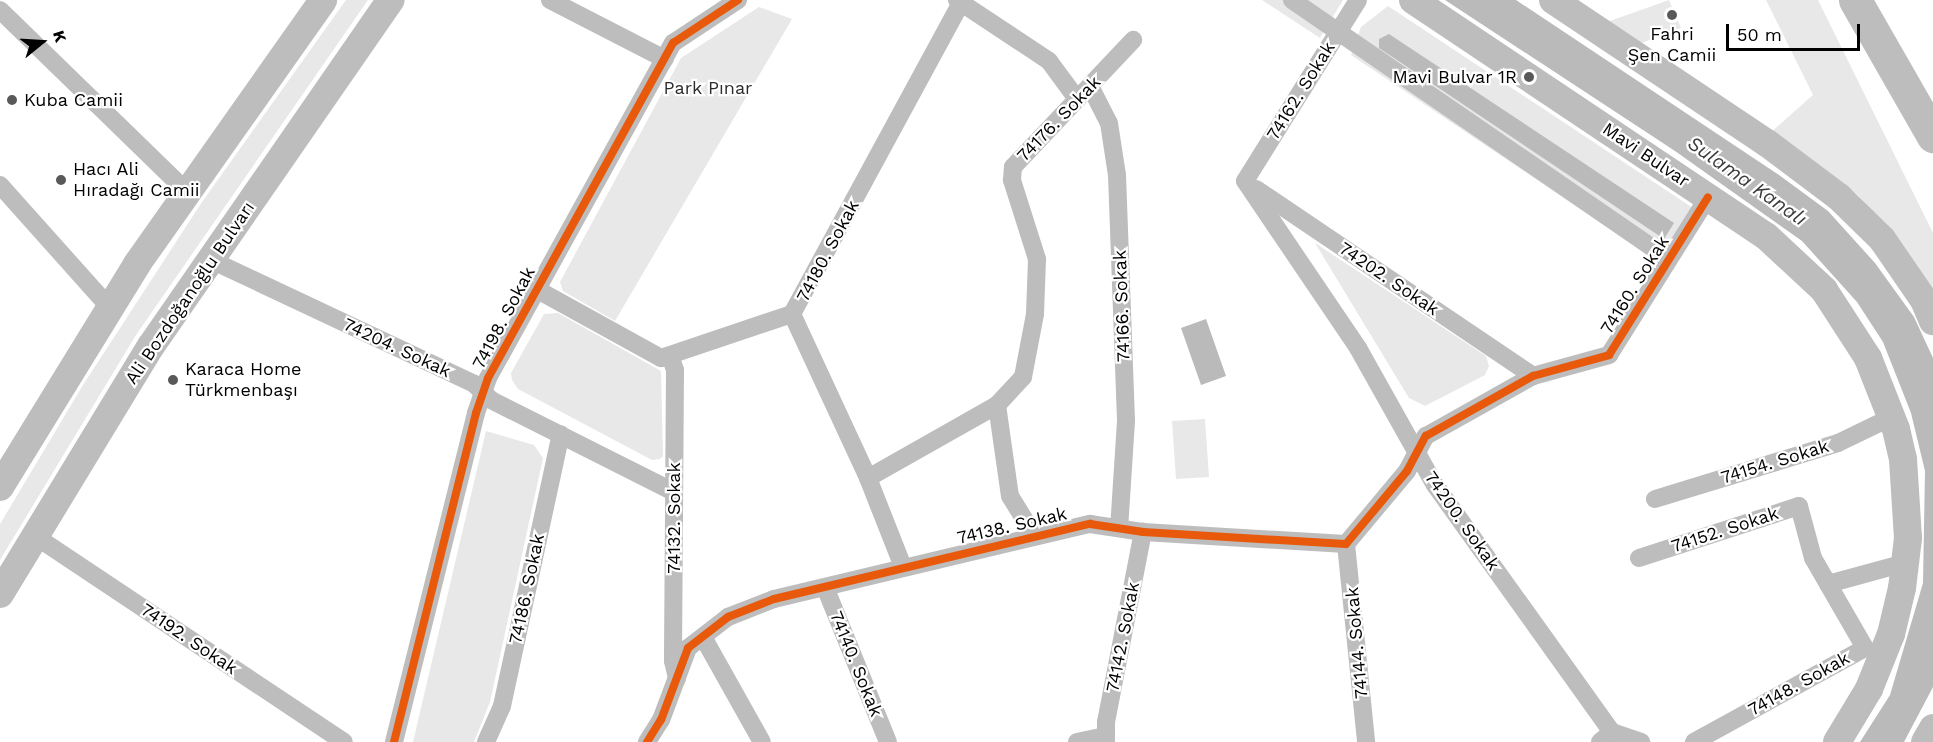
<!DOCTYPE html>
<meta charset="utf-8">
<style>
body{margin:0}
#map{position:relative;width:1933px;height:742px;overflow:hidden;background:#fff;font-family:"Work Sans",sans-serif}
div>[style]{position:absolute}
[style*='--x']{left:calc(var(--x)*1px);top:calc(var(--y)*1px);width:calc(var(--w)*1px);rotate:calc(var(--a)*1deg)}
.green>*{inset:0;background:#e8e8e8}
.water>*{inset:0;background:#bababa}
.minor>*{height:18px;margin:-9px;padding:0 9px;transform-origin:9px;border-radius:9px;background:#bdbdbd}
.primary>*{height:28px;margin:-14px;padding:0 14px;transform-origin:14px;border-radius:14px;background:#bdbdbd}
.motorway>*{height:33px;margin:-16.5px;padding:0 16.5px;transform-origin:16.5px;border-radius:16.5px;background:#bdbdbd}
.cycleway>*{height:8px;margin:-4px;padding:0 4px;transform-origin:4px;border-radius:4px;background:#e8590c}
.dots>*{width:16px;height:16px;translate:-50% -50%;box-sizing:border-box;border:3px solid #fff;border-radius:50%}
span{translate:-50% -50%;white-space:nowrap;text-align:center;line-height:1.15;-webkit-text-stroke:4.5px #fff;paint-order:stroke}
.poi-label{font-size:18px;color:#000}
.right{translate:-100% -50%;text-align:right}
.left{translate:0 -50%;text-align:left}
.park-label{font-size:18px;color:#2c2c2c}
.street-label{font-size:18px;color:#000}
.water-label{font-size:20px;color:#3d3d3d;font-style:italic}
.north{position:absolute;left:12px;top:12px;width:60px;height:60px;-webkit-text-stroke:4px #fff;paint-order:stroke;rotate:72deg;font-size:16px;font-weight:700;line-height:24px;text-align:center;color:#000}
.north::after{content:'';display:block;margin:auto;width:21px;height:27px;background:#000;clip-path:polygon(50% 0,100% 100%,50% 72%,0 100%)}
.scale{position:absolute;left:1726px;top:24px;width:134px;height:27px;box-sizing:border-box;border:3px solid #000;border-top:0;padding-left:8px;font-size:18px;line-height:21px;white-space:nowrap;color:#000;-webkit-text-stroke:4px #fff;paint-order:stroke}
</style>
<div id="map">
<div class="green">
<div style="clip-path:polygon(346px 0,368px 0,136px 335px,0 560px,0 524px,83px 385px,202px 202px)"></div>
<div style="clip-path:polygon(1262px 0,1343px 0,1320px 38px)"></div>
<div style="clip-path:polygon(1669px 0,1681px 28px,1639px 44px,1607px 22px)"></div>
<div style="clip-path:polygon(1766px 0,1818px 0,1933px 233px,1933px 296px,1914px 261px,1858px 195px,1770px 133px,1813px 95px)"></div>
<div style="clip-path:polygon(1388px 6px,1699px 212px,1671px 270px,1351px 55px,1361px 27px)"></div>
<div style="clip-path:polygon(759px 7px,792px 19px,615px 321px,563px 291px,560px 282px,681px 58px)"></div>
<div style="clip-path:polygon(1315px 243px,1486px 356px,1489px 366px,1485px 375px,1425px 406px,1409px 398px)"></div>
<div style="clip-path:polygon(558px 313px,661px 371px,663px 456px,660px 459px,652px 460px,518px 389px,512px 380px,511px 373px,544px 314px)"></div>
<div style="clip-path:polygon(1205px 419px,1209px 477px,1176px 479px,1172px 421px)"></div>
<div style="clip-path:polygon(486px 431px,534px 445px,543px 458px,490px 702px,474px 742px,413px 742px)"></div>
</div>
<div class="water">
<div style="clip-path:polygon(1445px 0,1516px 0,1779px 175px,1828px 211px,1875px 263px,1914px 317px,1933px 358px,1933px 687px,1904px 742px,1860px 742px,1890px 695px,1923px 583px,1925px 471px,1911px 413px,1883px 342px,1857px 302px,1802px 241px,1675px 151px)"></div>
<div style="clip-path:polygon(1389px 34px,1674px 223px,1664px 239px,1379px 48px,1379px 39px)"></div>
<div style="clip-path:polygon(1206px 319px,1226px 376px,1201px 385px,1181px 328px)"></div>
</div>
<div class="minor">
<div style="--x:550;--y:0;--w:129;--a:27.2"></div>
<div style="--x:957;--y:0;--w:110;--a:33.5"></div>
<div style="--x:1049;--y:61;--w:47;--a:53.6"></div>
<div style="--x:1292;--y:0;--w:457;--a:34.5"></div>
<div style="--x:0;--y:10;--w:261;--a:44.2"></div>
<div style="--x:1091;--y:88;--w:39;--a:63"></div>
<div style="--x:1109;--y:123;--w:53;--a:81.3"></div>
<div style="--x:1117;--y:175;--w:246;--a:87.9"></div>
<div style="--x:1126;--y:421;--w:107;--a:93.7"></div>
<div style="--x:1245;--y:181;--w:202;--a:55.9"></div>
<div style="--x:1358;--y:348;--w:157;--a:60.7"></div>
<div style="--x:1435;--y:485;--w:304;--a:54.4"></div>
<div style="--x:1245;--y:181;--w:213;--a:-58"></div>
<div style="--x:0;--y:185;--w:165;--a:48.2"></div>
<div style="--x:1256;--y:189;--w:334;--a:34"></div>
<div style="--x:211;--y:260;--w:291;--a:25.2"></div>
<div style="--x:474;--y:384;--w:23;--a:43"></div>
<div style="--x:491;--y:400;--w:205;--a:26.7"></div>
<div style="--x:536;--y:289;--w:143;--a:28.9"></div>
<div style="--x:661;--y:358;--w:138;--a:-18.6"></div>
<div style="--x:792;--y:314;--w:354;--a:-61.5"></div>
<div style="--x:792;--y:314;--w:181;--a:65.1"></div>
<div style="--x:868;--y:478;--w:96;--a:68.5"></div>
<div style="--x:671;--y:358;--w:13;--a:72"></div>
<div style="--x:675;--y:370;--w:291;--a:90.4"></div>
<div style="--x:673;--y:661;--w:18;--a:77"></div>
<div style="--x:997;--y:405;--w:92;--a:81.9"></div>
<div style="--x:1010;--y:496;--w:46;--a:58.4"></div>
<div style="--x:868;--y:478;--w:148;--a:-29.5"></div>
<div style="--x:997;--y:405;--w:38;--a:-47"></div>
<div style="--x:1023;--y:377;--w:64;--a:-79.2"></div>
<div style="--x:1035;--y:314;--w:55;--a:-87.9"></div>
<div style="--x:1037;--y:259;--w:83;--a:-107.6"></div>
<div style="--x:1012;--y:180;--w:13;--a:-86"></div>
<div style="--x:1013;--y:167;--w:175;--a:-46.6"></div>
<div style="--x:1655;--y:499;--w:191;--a:-17"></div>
<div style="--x:1838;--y:443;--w:60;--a:-25.7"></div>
<div style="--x:35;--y:536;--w:371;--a:33.7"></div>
<div style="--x:1346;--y:544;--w:199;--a:84.2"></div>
<div style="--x:1639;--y:558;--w:168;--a:-18"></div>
<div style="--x:1799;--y:506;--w:54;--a:74.9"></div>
<div style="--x:1813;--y:558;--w:30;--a:60"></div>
<div style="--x:825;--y:587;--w:167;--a:67.9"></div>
<div style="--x:703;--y:637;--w:120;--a:60.7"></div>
<div style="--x:394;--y:742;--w:339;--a:-76"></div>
<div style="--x:476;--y:413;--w:37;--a:-71"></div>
<div style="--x:488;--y:378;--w:383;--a:-61.1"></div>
<div style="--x:673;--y:43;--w:78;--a:-33.5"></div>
<div style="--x:486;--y:742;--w:39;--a:-66"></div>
<div style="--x:502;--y:706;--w:278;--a:-77.8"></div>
<div style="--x:647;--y:742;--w:26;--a:-58"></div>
<div style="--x:661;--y:720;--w:77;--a:-69.4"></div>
<div style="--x:688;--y:648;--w:51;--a:-37.8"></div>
<div style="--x:728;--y:617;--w:49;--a:-21.4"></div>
<div style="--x:774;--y:599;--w:325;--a:-13.4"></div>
<div style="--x:1090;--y:524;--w:54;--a:8.6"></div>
<div style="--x:1143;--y:532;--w:203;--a:3.4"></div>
<div style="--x:1346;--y:544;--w:95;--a:-50.1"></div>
<div style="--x:1407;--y:471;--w:40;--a:-62"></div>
<div style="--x:1426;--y:436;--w:123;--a:-29.3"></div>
<div style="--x:1533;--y:376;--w:79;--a:-15.4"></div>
<div style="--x:1609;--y:355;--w:186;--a:-57.9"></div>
<div style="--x:1077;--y:742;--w:29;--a:-12"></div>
<div style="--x:1106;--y:742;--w:20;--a:-90"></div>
<div style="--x:1106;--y:722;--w:194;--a:-79"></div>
<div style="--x:1600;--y:742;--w:16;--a:-40"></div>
<div style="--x:1612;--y:732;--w:31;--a:19"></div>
<div style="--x:1694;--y:742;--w:195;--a:-28.8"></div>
<div style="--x:1865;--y:648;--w:74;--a:-120"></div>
<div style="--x:1828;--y:584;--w:80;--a:-15.3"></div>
</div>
<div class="primary">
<div style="--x:1413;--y:0;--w:426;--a:33.8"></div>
<div style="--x:1767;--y:237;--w:78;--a:42.9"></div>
<div style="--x:1824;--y:290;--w:81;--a:57.1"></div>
<div style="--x:1868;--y:358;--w:76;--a:68.5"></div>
<div style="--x:1896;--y:429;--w:31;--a:77"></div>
<div style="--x:1903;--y:459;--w:79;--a:86.4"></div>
<div style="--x:1908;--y:538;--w:50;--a:96.8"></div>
<div style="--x:1902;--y:588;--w:47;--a:103.4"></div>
<div style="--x:1891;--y:634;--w:59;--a:111.8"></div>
<div style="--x:1869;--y:689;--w:62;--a:121.1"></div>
<div style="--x:1553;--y:0;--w:257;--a:33.8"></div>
<div style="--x:1767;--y:143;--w:90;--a:36.9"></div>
<div style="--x:1839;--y:197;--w:60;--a:44.3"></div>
<div style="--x:1882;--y:239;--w:74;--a:55.5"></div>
<div style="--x:1924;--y:300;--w:23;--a:67"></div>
<div style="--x:0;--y:487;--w:262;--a:-58.4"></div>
<div style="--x:137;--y:264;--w:323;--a:-54.8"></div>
<div style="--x:0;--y:594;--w:290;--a:-58.7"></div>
<div style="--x:151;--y:346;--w:421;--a:-55.3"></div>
<div style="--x:1925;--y:742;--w:16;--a:-60"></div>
</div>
<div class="motorway">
<div style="--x:1855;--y:0;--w:157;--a:60.2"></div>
</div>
<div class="cycleway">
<div style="--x:394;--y:742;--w:339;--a:-76"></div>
<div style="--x:476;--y:413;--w:37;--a:-71"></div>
<div style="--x:488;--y:378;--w:383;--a:-61.1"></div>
<div style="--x:673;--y:43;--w:78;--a:-33.5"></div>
<div style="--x:647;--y:742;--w:26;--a:-58"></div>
<div style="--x:661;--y:720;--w:77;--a:-69.4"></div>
<div style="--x:688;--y:648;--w:51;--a:-37.8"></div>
<div style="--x:728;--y:617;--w:49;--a:-21.4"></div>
<div style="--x:774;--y:599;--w:325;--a:-13.4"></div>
<div style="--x:1090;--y:524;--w:54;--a:8.6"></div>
<div style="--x:1143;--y:532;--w:203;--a:3.4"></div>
<div style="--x:1346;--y:544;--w:95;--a:-50.1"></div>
<div style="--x:1407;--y:471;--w:40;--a:-62"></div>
<div style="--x:1426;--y:436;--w:123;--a:-29.3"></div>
<div style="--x:1533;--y:376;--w:79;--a:-15.4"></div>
<div style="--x:1609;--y:355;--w:186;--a:-57.9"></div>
</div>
<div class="dots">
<div style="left:1672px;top:15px;background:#595959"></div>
<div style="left:1529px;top:77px;background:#595959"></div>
<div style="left:12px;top:100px;background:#595959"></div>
<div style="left:61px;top:180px;background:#595959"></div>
<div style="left:173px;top:380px;background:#595959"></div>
</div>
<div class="poi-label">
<span style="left:1672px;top:45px">Fahri<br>Şen Camii</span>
<span class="right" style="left:1517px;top:77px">Mavi Bulvar 1R</span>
<span class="left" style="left:24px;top:100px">Kuba Camii</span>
<span class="left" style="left:73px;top:180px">Hacı Ali<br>Hıradağı Camii</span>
<span class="left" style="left:185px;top:380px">Karaca Home<br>Türkmenbaşı</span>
</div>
<div class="park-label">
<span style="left:708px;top:88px">Park Pınar</span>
</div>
<div class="street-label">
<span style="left:1301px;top:91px;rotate:-58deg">74162. Sokak</span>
<span style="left:1059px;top:119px;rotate:-46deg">74176. Sokak</span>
<span style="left:1646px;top:155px;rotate:34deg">Mavi Bulvar</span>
<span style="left:828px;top:251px;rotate:-62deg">74180. Sokak</span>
<span style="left:1389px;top:279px;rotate:34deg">74202. Sokak</span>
<span style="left:1635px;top:285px;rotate:-58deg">74160. Sokak</span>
<span style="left:190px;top:293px;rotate:-56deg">Ali Bozdoğanoğlu Bulvarı</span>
<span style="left:1122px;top:306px;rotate:-92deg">74166. Sokak</span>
<span style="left:504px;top:318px;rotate:-62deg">74198. Sokak</span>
<span style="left:397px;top:348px;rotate:25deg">74204. Sokak</span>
<span style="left:1775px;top:462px;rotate:-17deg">74154. Sokak</span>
<span style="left:674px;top:518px;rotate:-90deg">74132. Sokak</span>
<span style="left:1462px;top:521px;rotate:55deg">74200. Sokak</span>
<span style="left:1012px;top:526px;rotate:-13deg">74138. Sokak</span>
<span style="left:1725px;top:530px;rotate:-18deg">74152. Sokak</span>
<span style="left:527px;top:589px;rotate:-78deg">74186. Sokak</span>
<span style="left:1123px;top:637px;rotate:-79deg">74142. Sokak</span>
<span style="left:189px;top:639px;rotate:34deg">74192. Sokak</span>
<span style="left:1357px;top:643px;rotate:-95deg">74144. Sokak</span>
<span style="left:856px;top:664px;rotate:68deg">74140. Sokak</span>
<span style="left:1799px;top:684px;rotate:-29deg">74148. Sokak</span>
</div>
<div class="water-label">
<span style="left:1747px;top:181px;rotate:35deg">Sulama Kanalı</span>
</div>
<div class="north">K</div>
<div class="scale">50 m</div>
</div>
